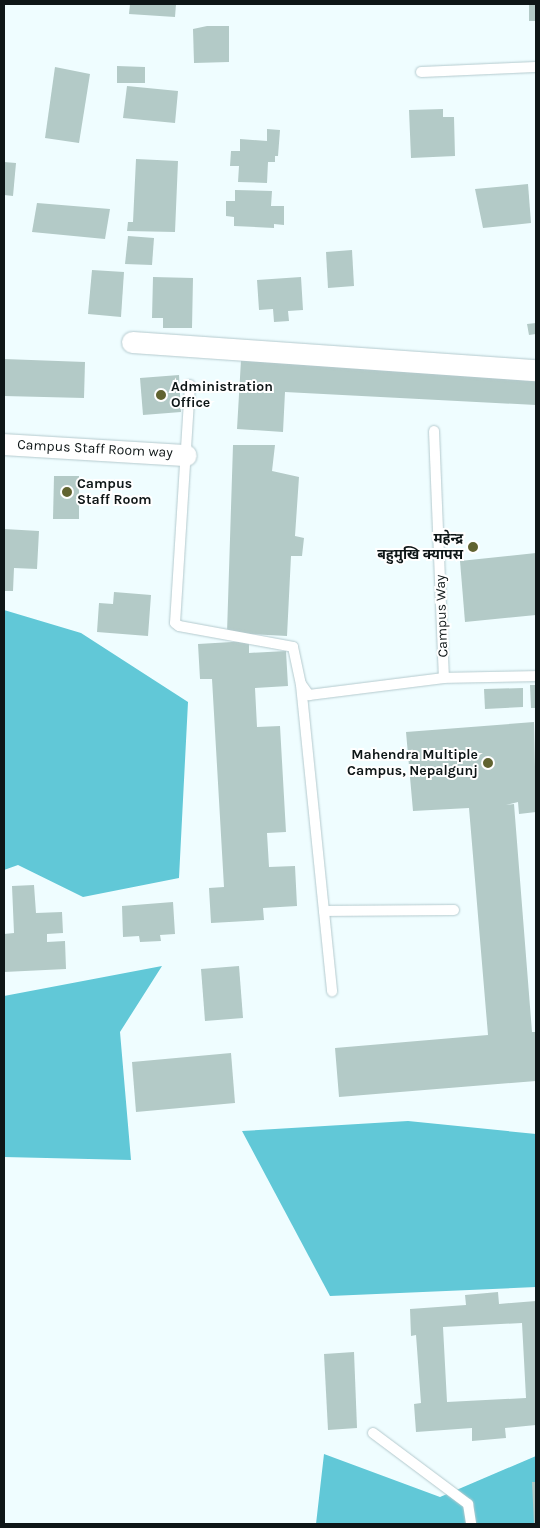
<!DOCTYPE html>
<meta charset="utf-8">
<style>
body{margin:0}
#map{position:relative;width:540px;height:1528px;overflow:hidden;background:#effdff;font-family:Karla,"Noto Sans Devanagari",sans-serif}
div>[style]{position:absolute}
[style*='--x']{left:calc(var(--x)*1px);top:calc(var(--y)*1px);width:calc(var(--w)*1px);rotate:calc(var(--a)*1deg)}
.forest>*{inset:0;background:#61c8d7}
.building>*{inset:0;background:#b3cac7}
.roads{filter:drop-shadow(0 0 1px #b4cace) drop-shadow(0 0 1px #b4cace)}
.lane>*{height:10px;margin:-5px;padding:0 5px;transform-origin:5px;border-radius:5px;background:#fff}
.street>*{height:21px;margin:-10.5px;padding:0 10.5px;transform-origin:10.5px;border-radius:10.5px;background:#fff}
.dots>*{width:14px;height:14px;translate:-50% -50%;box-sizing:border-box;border:2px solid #fff;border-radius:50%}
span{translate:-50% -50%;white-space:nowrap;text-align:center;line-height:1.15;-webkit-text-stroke:4px #fff;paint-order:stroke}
.poi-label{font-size:14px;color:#0e1617;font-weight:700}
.left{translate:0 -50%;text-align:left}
.right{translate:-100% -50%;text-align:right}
.street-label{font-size:14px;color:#0e1617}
.frame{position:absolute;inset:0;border:5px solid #0e1617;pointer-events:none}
</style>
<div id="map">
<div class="forest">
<div style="clip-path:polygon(4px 610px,81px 633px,188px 702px,179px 878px,83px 897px,18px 865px,4px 870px)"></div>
<div style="clip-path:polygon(162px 966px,120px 1032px,131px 1160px,4px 1157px,4px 996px)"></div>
<div style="clip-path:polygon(408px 1121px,536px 1134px,536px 1287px,330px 1296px,242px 1131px)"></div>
<div style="clip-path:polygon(324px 1454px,440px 1497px,536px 1456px,536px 1524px,316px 1524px)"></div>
</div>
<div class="building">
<div style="clip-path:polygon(130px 4px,176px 4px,175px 17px,129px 14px)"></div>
<div style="clip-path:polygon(529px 4px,536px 4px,536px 21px,529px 21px)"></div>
<div style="clip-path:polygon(207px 26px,229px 26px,229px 62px,194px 63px,193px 29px)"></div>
<div style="clip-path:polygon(117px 66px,145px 67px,145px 83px,117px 83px)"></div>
<div style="clip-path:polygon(55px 67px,90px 74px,79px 143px,45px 138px)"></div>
<div style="clip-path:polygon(127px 86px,178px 91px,175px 123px,123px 118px)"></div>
<div style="clip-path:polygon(443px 109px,443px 117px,454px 117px,455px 156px,411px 158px,409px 110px)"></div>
<div style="clip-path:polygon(267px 129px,280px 130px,278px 156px,275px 156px,275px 162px,268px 162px,267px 183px,238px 182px,239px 166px,230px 166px,231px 151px,240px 151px,240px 139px,267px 141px)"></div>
<div style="clip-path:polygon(136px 159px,178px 161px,175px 232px,127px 231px,128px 222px,133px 222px)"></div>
<div style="clip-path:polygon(4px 162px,16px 163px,13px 196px,4px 195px)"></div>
<div style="clip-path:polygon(528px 184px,531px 223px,483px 228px,475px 189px)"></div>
<div style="clip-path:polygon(235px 190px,272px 191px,271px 206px,284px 206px,284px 225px,274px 224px,274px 228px,234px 226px,234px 217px,226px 216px,226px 201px,235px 201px)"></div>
<div style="clip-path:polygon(37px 203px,110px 209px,105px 239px,32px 232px)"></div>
<div style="clip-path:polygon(128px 236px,154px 238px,152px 265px,125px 264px)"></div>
<div style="clip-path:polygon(352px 250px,354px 286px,328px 288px,326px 252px)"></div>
<div style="clip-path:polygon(92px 270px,124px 272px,121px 317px,88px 314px)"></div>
<div style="clip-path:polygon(153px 277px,193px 278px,192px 328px,163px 328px,163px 318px,152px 318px)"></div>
<div style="clip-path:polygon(301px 277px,303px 310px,288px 311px,289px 321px,274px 322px,273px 309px,259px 310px,257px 280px)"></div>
<div style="clip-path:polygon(536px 323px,536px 334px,529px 335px,527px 324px)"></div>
<div style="clip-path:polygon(4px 359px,85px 362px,84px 398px,4px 396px)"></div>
<div style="clip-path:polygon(241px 360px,536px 377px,536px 405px,285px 392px,283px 432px,237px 429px)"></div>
<div style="clip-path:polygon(179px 375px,181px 412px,143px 415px,140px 378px)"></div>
<div style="clip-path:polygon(233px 445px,275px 445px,272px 471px,299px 477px,295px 536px,304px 538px,302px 556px,291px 556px,287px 636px,227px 633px)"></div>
<div style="clip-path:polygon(54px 476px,79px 476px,79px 519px,53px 519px)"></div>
<div style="clip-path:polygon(4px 529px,39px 531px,37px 569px,14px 568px,13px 591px,4px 591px)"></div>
<div style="clip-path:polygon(536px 553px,536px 615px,465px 622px,460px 561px)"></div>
<div style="clip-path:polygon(114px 592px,151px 595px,148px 636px,97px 632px,99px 603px,113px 604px)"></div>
<div style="clip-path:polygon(249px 641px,249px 653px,286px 651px,288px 686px,255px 688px,257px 727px,280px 726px,286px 832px,267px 833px,269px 867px,295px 866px,297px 906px,263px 908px,264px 920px,211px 923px,209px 888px,224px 887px,212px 679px,200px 679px,198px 644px)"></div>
<div style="clip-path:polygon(530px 685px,536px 685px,536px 708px,531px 708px)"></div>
<div style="clip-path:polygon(523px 688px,523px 707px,485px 709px,484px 689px)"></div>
<div style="clip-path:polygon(534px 722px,536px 812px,519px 814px,518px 802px,506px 805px,514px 804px,532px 1032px,536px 1032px,536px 1081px,339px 1097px,335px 1048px,488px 1035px,469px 808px,413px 811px,406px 732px)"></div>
<div style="clip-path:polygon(34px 885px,36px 913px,62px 912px,63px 933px,47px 934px,47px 942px,65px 941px,66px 969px,4px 972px,4px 934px,14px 933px,12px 886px)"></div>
<div style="clip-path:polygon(173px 902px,175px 934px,160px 935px,161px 941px,140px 942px,139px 936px,123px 937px,122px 906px)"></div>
<div style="clip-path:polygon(239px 966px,243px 1018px,205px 1021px,201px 969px)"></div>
<div style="clip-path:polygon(231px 1053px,235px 1103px,136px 1112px,132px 1062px)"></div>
<div style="clip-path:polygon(evenodd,498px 1292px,499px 1304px,536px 1301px,536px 1425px,505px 1428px,506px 1438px,472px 1441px,472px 1428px,416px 1432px,414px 1404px,421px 1403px,416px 1335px,411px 1336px,410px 1309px,466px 1305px,465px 1295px,498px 1292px,522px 1323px,526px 1398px,447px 1402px,443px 1327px,522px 1323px)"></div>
<div style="clip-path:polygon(354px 1352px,357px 1428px,328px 1430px,324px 1354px)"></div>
<div style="clip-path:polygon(532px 1482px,536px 1482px,536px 1524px,534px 1524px)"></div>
</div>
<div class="roads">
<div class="lane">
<div style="--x:421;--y:72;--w:115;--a:-2.5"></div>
<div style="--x:190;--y:385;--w:238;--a:93.6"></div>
<div style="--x:175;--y:623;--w:5;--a:37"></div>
<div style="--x:179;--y:626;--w:116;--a:10.4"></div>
<div style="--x:293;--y:647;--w:38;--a:78"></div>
<div style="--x:301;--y:684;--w:14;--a:54"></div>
<div style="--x:309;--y:695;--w:136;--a:-7.2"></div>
<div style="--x:434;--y:431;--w:247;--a:87.7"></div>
<div style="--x:444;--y:678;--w:92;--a:-1.2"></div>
<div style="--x:301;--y:685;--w:308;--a:84.2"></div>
<div style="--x:324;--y:911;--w:130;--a:-0.4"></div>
<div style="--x:373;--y:1433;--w:119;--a:36.8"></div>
<div style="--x:468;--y:1504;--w:20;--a:81"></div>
</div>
<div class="street">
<div style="--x:132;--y:342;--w:405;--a:4"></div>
<div style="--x:4;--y:444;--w:182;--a:3.5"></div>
</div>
</div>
<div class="dots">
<div style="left:161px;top:395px;background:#616330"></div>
<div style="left:67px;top:492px;background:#616330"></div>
<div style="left:473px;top:547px;background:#616330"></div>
<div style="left:488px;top:763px;background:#616330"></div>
</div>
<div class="poi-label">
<span class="left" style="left:171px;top:395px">Administration<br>Office</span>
<span class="left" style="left:77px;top:492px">Campus<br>Staff Room</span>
<span class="right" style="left:463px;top:547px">महेन्द्र<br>बहुमुखि क्यापस</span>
<span class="right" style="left:478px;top:763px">Mahendra Multiple<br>Campus, Nepalgunj</span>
</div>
<div class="street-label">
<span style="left:95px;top:449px;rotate:3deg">Campus Staff Room way</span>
<span style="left:442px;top:616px;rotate:-92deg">Campus Way</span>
</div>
<div class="frame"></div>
</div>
